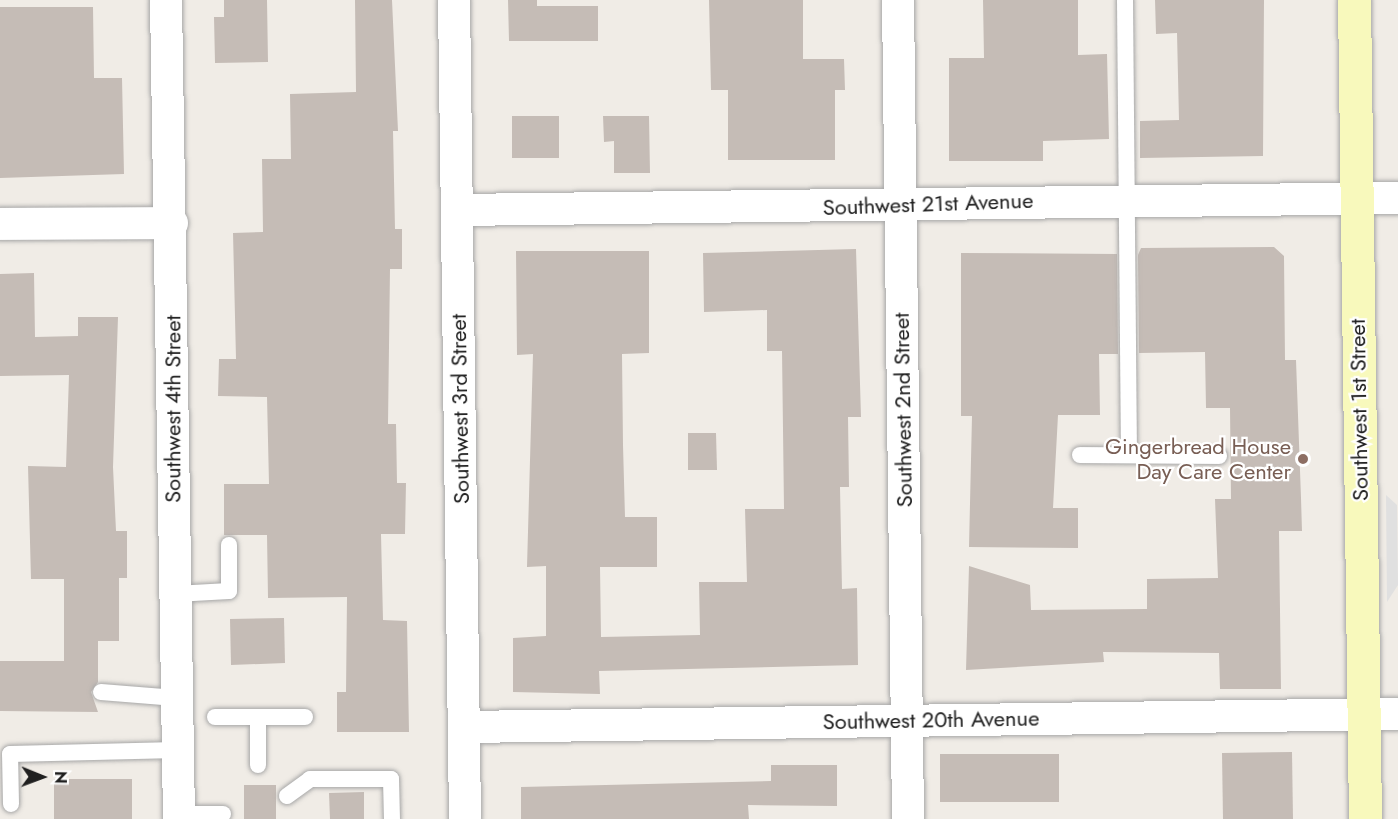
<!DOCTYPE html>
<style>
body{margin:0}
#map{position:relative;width:1398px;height:819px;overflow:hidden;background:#f0ece6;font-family:Jost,sans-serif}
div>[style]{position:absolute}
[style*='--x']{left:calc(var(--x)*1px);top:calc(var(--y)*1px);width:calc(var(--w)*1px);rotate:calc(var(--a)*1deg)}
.parking>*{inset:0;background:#e0e0e0}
.building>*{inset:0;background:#c5bcb6}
.roads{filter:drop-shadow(0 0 2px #a7a7a7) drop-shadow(0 0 2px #a7a7a7)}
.lane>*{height:16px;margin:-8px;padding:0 8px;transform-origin:8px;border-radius:8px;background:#fff}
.street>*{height:32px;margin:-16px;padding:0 16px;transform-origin:16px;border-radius:16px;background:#fff}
.secondary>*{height:33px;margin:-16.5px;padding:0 16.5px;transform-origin:16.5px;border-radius:16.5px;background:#f8f9bc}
.dots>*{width:16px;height:16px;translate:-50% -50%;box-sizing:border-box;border:3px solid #fff;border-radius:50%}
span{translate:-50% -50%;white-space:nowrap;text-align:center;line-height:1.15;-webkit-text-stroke:4.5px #fff;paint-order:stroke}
.street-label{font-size:22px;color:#202020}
.education-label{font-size:22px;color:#785e54}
.right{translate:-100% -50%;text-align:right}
.north{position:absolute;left:12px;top:747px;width:60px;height:60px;-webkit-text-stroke:4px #fff;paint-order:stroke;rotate:91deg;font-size:16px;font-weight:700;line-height:24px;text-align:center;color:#202020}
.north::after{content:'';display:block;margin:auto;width:21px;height:27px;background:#202020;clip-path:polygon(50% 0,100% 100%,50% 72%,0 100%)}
</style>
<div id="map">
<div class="parking">
<div style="clip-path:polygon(1386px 495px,1397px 505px,1398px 585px,1387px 602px)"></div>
</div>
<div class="building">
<div style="clip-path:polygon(224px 0,267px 0,268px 62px,215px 63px,214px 17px,224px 17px)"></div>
<div style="clip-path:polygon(355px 0,392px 0,398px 131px,393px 131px,395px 229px,402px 229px,402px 269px,390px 269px,388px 424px,396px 424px,397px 483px,406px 483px,405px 534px,381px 534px,383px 620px,407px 621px,409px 732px,337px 732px,337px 692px,346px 692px,347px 597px,268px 598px,267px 535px,224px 535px,224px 484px,269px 484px,267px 397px,218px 396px,219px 359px,236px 359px,233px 233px,263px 232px,262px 159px,291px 159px,290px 94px,356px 92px)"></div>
<div style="clip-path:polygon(508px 0,537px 0,537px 6px,598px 6px,598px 41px,509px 41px)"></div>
<div style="clip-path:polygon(709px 0,803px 0,803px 59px,844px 59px,845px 90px,835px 90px,835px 160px,728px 160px,728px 90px,711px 90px)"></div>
<div style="clip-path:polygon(983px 0,1078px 0,1078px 55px,1107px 54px,1109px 139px,1043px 141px,1043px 161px,949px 161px,949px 58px,984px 58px)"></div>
<div style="clip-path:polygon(1155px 0,1264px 0,1263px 156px,1140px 158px,1140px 121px,1179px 120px,1177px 33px,1156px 34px)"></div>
<div style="clip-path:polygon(0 7px,93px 7px,94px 78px,122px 78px,124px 174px,0 178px)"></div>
<div style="clip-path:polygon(512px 116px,559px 116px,559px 158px,512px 158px)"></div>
<div style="clip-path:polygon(603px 116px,649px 116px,650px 173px,614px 173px,614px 141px,604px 142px)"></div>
<div style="clip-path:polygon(1274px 247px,1284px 256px,1285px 360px,1296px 360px,1301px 498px,1302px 531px,1279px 531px,1281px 689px,1220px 689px,1219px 653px,1103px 652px,1104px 662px,966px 670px,969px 566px,1030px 585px,1031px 610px,1147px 609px,1147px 579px,1218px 578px,1215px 499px,1231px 499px,1230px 408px,1206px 408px,1205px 352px,1139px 353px,1138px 255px,1141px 248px)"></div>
<div style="clip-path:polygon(856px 249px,861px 417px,848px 417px,849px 487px,840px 487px,842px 589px,857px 588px,858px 665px,599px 671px,600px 694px,513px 692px,513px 638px,546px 636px,546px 566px,527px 567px,533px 354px,517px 355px,516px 251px,649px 251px,649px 353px,622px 354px,623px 445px,625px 517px,657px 517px,657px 567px,600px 567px,601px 637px,700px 635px,699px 582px,747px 582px,745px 509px,784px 509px,782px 351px,767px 351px,767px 310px,704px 312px,703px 253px)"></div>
<div style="clip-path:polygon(961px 253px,1117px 254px,1118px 354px,1099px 354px,1100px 415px,1058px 415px,1053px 508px,1078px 508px,1078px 548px,969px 547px,972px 416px,961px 416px)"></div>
<div style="clip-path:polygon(34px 273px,35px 337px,78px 336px,78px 317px,118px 317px,113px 467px,116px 531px,127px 531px,127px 578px,119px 578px,119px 641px,98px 641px,98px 682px,91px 692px,98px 712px,0 711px,0 661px,64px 661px,64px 579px,31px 579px,28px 466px,66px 467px,69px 375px,0 376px,0 274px)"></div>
<div style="clip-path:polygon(688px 433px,716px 433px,717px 470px,688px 470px)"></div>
<div style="clip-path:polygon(284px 618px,285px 663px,231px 665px,230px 619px)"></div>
<div style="clip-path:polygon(1292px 752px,1293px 819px,1223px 819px,1222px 753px)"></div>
<div style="clip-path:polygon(940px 754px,1059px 754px,1059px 802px,940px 802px)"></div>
<div style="clip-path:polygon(771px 765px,837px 765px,837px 806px,748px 805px,749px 819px,521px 819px,521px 787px,771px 781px)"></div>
<div style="clip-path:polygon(54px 779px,132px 779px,132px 819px,54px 819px)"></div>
<div style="clip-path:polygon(244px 785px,276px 785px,276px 819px,244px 819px)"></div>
<div style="clip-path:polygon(364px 792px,364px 819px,330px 819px,329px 793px)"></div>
</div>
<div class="roads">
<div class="lane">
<div style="--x:1125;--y:0;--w:455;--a:89.5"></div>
<div style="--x:1080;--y:455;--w:139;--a:0.4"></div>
<div style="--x:175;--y:594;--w:54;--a:-3.2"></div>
<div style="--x:229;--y:591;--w:46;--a:-90"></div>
<div style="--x:101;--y:692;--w:75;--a:4.6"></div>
<div style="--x:215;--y:717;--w:43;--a:0"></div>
<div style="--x:258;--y:717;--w:48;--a:90"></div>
<div style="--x:258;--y:717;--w:47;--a:0"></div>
<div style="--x:287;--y:796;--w:29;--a:-36"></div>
<div style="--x:310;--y:779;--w:81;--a:0"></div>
<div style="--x:391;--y:779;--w:40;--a:88.6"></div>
<div style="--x:11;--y:804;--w:50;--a:-91.1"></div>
<div style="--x:10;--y:754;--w:167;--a:-1.4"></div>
<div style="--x:178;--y:814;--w:45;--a:0"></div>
</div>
<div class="street">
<div style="--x:166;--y:0;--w:819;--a:89.09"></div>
<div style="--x:454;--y:0;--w:819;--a:89.23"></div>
<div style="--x:898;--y:0;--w:819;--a:89.3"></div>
<div style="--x:457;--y:210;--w:941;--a:-0.73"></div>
<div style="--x:0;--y:224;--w:172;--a:-0.3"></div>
<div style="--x:464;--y:727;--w:934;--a:-0.8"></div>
</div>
<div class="secondary">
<div style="--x:1354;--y:0;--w:819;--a:89.23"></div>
</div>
</div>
<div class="dots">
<div style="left:1303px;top:459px;background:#8d6e63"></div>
</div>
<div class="street-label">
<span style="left:928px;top:204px;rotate:-2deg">Southwest 21st Avenue</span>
<span style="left:173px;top:409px;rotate:-90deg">Southwest 4th Street</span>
<span style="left:460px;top:409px;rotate:-91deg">Southwest 3rd Street</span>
<span style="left:903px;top:410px;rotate:-91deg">Southwest 2nd Street</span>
<span style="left:1359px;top:410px;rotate:-91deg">Southwest 1st Street</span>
<span style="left:931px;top:720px;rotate:-1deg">Southwest 20th Avenue</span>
</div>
<div class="education-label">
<span class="right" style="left:1291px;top:459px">Gingerbread House<br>Day Care Center</span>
</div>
<div class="north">N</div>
</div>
